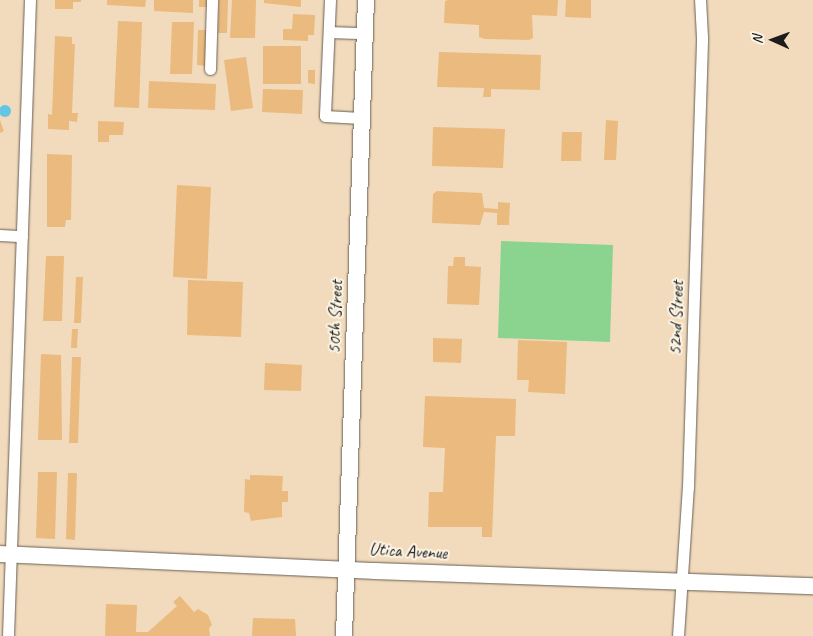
<!DOCTYPE html>
<style>
body{margin:0}
#map{position:relative;width:813px;height:636px;overflow:hidden;background:#f2dbbc;font-family:Caveat,sans-serif}
div>[style]{position:absolute}
[style*='--x']{left:calc(var(--x)*1px);top:calc(var(--y)*1px);width:calc(var(--w)*1px);rotate:calc(var(--a)*1deg)}
.green>*{inset:0;background:#8ad490}
.water>*{inset:0;background:#65c6e3}
.round{border-radius:50%}
.building>*{inset:0;background:#eaba7e}
.roads{filter:drop-shadow(0 0 1px #675f54) drop-shadow(0 0 1px #675f54)}
.street>*{height:11px;margin:-5.5px;padding:0 5.5px;transform-origin:5.5px;border-radius:5.5px;background:#fff}
.secondary>*{height:16px;margin:-8px;padding:0 8px;transform-origin:8px;border-radius:8px;background:#fff}
span{translate:-50% -50%;white-space:nowrap;text-align:center;line-height:1.15;-webkit-text-stroke:4px #fcf5e5;paint-order:stroke}
.street-label{font-size:18px;color:#1c1c1c}
.north{position:absolute;left:748px;top:15px;width:50px;height:50px;-webkit-text-stroke:4px #fcf5e5;paint-order:stroke;rotate:272deg;font-size:14px;font-weight:700;line-height:20px;text-align:center;color:#1c1c1c}
.north::after{content:'';display:block;margin:auto;width:18px;height:22px;background:#1c1c1c;clip-path:polygon(50% 0,100% 100%,50% 72%,0 100%)}
</style>
<div id="map">
<div class="green">
<div style="clip-path:polygon(501px 241px,613px 245px,610px 342px,498px 338px)"></div>
</div>
<div class="water">
<div class="round" style="left:-1px;top:105px;width:12px;height:12px"></div>
</div>
<div class="building">
<div style="clip-path:polygon(55px 0,81px 0,81px 2px,73px 2px,73px 9px,55px 9px)"></div>
<div style="clip-path:polygon(107px 0,146px 0,145px 7px,107px 5px)"></div>
<div style="clip-path:polygon(154px 0,193px 0,193px 13px,154px 11px)"></div>
<div style="clip-path:polygon(199px 0,207px 0,207px 7px,199px 7px)"></div>
<div style="clip-path:polygon(219px 0,228px 0,227px 33px,218px 33px)"></div>
<div style="clip-path:polygon(232px 0,256px 0,255px 38px,230px 38px)"></div>
<div style="clip-path:polygon(264px 0,301px 0,301px 7px,264px 3px)"></div>
<div style="clip-path:polygon(558px 0,557px 16px,532px 15px,533px 38px,529px 40px,485px 39px,479px 37px,479px 25px,444px 23px,445px 1px,448px 0)"></div>
<div style="clip-path:polygon(566px 0,591px 0,591px 18px,565px 17px)"></div>
<div style="clip-path:polygon(293px 14px,315px 15px,314px 35px,308px 35px,308px 41px,283px 40px,283px 29px,292px 29px)"></div>
<div style="clip-path:polygon(118px 21px,142px 22px,139px 108px,114px 107px)"></div>
<div style="clip-path:polygon(172px 22px,194px 22px,192px 74px,170px 74px)"></div>
<div style="clip-path:polygon(198px 30px,207px 30px,206px 66px,197px 65px)"></div>
<div style="clip-path:polygon(55px 36px,72px 37px,72px 44px,75px 44px,72px 113px,78px 113px,77px 122px,69px 121px,69px 130px,48px 129px,48px 114px,52px 115px)"></div>
<div style="clip-path:polygon(263px 46px,301px 46px,301px 84px,263px 84px)"></div>
<div style="clip-path:polygon(439px 52px,541px 55px,540px 90px,491px 89px,491px 97px,483px 97px,484px 88px,437px 87px)"></div>
<div style="clip-path:polygon(246px 57px,253px 108px,231px 111px,224px 60px)"></div>
<div style="clip-path:polygon(308px 70px,315px 70px,315px 84px,308px 83px)"></div>
<div style="clip-path:polygon(149px 81px,216px 84px,215px 110px,148px 108px)"></div>
<div style="clip-path:polygon(263px 89px,303px 90px,302px 114px,262px 112px)"></div>
<div style="clip-path:polygon(0 120px,4px 131px,0 133px)"></div>
<div style="clip-path:polygon(606px 120px,618px 121px,616px 160px,604px 160px)"></div>
<div style="clip-path:polygon(98px 121px,124px 122px,123px 135px,109px 135px,109px 142px,98px 142px)"></div>
<div style="clip-path:polygon(433px 127px,505px 129px,503px 168px,432px 166px)"></div>
<div style="clip-path:polygon(562px 132px,582px 132px,581px 161px,561px 161px)"></div>
<div style="clip-path:polygon(47px 154px,72px 155px,71px 220px,66px 220px,65px 227px,47px 227px)"></div>
<div style="clip-path:polygon(177px 185px,211px 187px,207px 279px,173px 277px)"></div>
<div style="clip-path:polygon(437px 191px,482px 193px,484px 208px,498px 209px,498px 202px,510px 203px,509px 225px,497px 225px,497px 213px,484px 212px,480px 225px,432px 223px,433px 194px)"></div>
<div style="clip-path:polygon(46px 256px,64px 256px,62px 321px,43px 321px)"></div>
<div style="clip-path:polygon(454px 257px,465px 257px,465px 266px,481px 267px,479px 305px,447px 304px,448px 266px,453px 266px)"></div>
<div style="clip-path:polygon(76px 277px,83px 277px,81px 323px,74px 323px)"></div>
<div style="clip-path:polygon(188px 280px,243px 282px,241px 337px,187px 335px)"></div>
<div style="clip-path:polygon(72px 329px,78px 329px,77px 348px,71px 348px)"></div>
<div style="clip-path:polygon(433px 338px,462px 339px,461px 363px,433px 362px)"></div>
<div style="clip-path:polygon(518px 340px,567px 342px,565px 394px,528px 392px,529px 380px,517px 380px)"></div>
<div style="clip-path:polygon(41px 354px,61px 355px,62px 440px,38px 440px)"></div>
<div style="clip-path:polygon(72px 357px,81px 357px,78px 443px,69px 443px)"></div>
<div style="clip-path:polygon(265px 363px,302px 365px,301px 391px,264px 390px)"></div>
<div style="clip-path:polygon(425px 396px,516px 399px,515px 436px,496px 436px,492px 537px,482px 537px,482px 527px,428px 527px,429px 492px,443px 492px,445px 448px,423px 447px)"></div>
<div style="clip-path:polygon(38px 472px,57px 472px,55px 539px,36px 538px)"></div>
<div style="clip-path:polygon(68px 473px,77px 473px,75px 540px,66px 539px)"></div>
<div style="clip-path:polygon(250px 475px,283px 476px,282px 491px,288px 491px,288px 502px,282px 502px,282px 517px,251px 521px,249px 513px,244px 512px,245px 479px,250px 480px)"></div>
<div style="clip-path:polygon(180px 596px,194px 612px,198px 609px,208px 615px,212px 625px,209px 628px,210px 636px,105px 636px,106px 604px,137px 605px,136px 632px,148px 632px,177px 606px,173px 602px)"></div>
<div style="clip-path:polygon(253px 618px,295px 619px,296px 636px,252px 636px)"></div>
</div>
<div class="roads">
<div class="street">
<div style="--x:330;--y:0;--w:116;--a:92.5"></div>
<div style="--x:325;--y:116;--w:36;--a:3"></div>
<div style="--x:329;--y:32;--w:36;--a:2"></div>
<div style="--x:210;--y:69;--w:69;--a:-88.3"></div>
<div style="--x:0;--y:235;--w:22;--a:3"></div>
<div style="--x:8;--y:636;--w:636;--a:-88.02"></div>
<div style="--x:678;--y:636;--w:149;--a:-86.2"></div>
<div style="--x:688;--y:487;--w:450;--a:-88.2"></div>
<div style="--x:702;--y:37;--w:37;--a:-93"></div>
</div>
<div class="secondary">
<div style="--x:0;--y:554;--w:375;--a:2.6"></div>
<div style="--x:375;--y:571;--w:438;--a:2"></div>
<div style="--x:344;--y:636;--w:636;--a:-88.02"></div>
</div>
</div>
<div class="street-label">
<span style="left:335px;top:317px;rotate:-88deg">50th Street</span>
<span style="left:676px;top:318px;rotate:-88deg">52nd Street</span>
<span style="left:408px;top:551px;rotate:3deg">Utica Avenue</span>
</div>
<div class="north">N</div>
</div>
